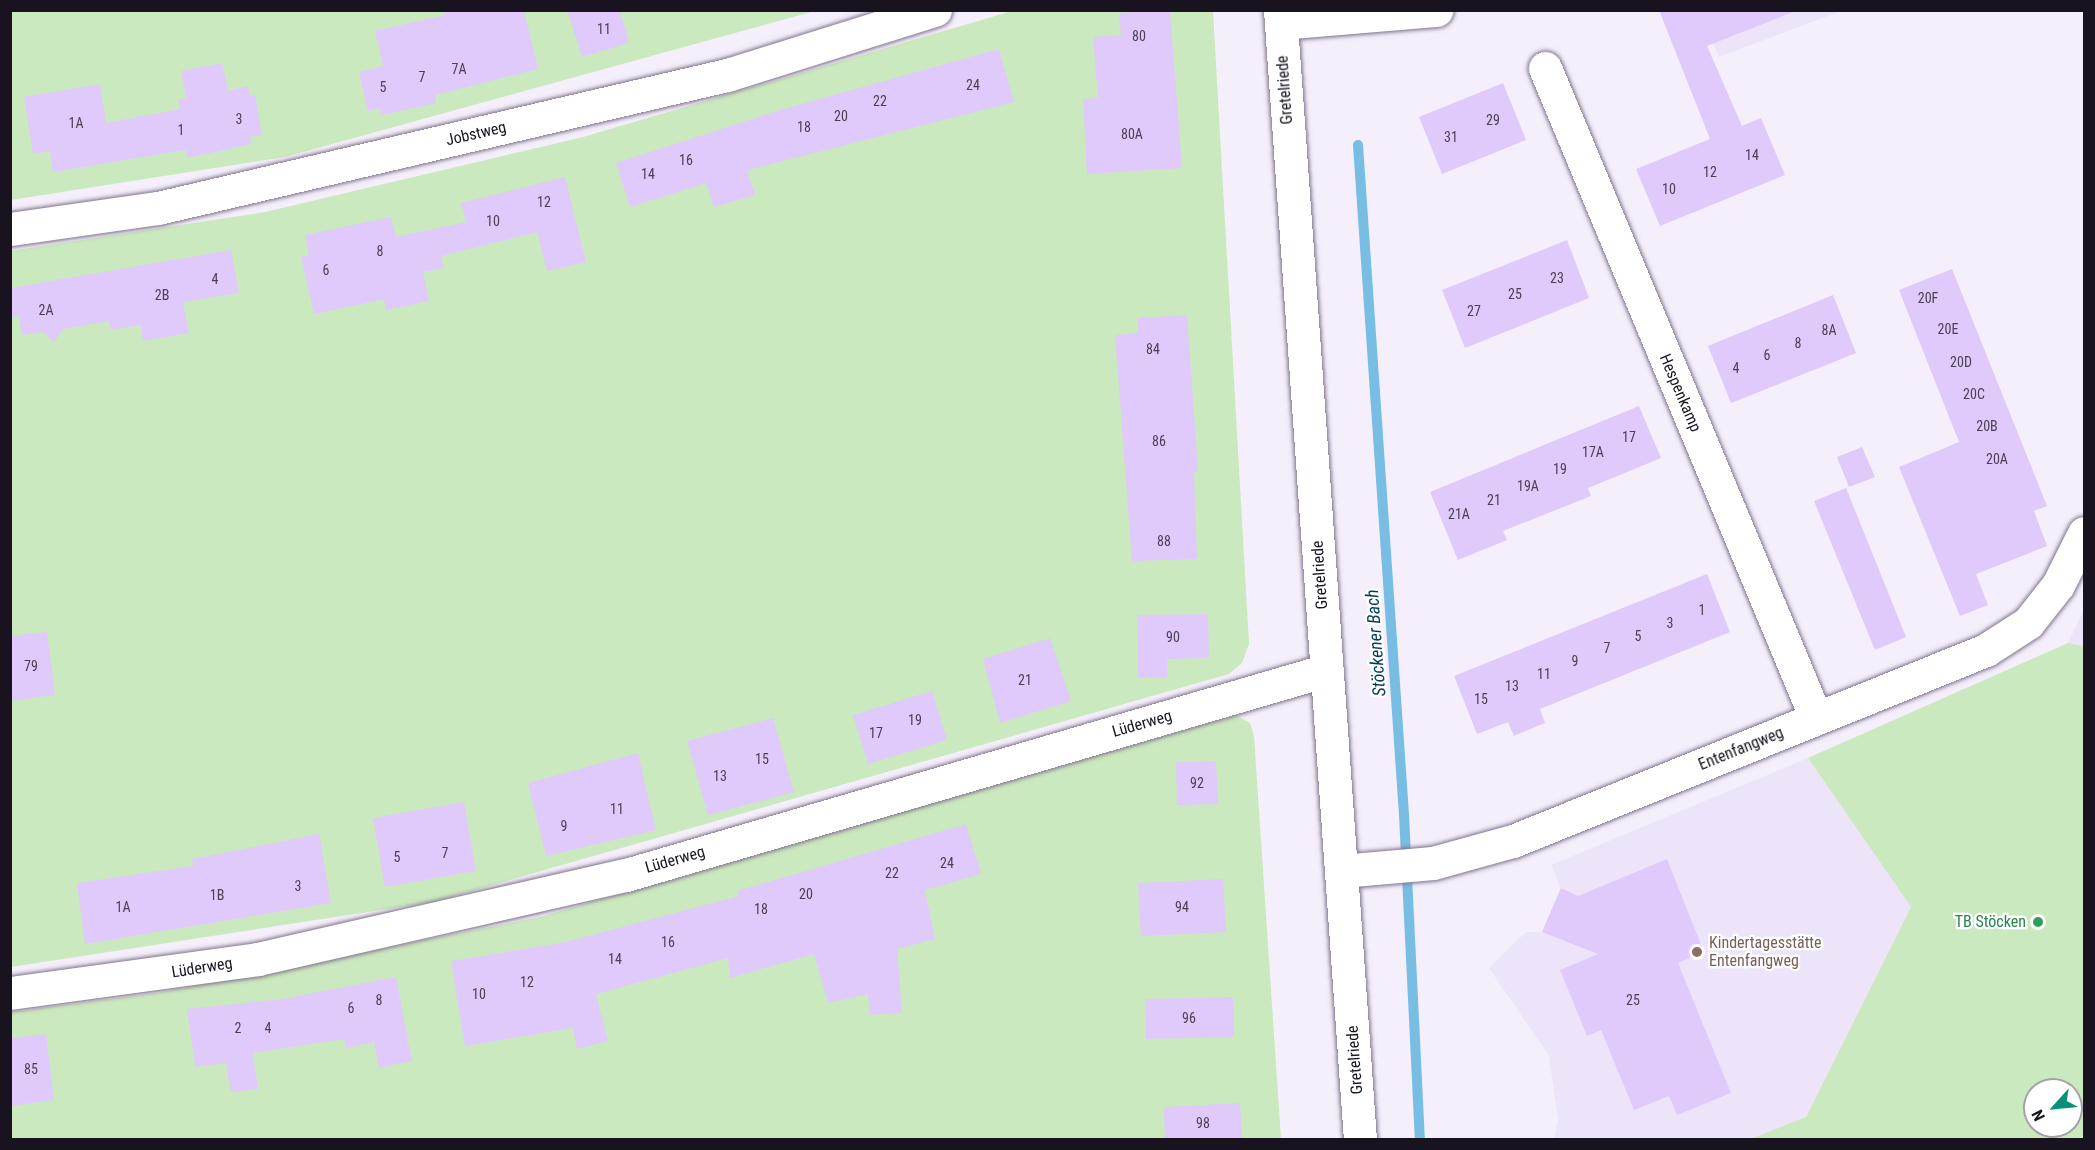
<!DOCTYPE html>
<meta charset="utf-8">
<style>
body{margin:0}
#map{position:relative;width:2095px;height:1150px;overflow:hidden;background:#f4effb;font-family:"Roboto Condensed",sans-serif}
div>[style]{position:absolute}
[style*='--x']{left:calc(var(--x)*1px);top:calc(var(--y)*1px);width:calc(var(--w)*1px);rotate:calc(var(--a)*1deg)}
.built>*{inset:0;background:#eee4fa}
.green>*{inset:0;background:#cbe9be}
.stream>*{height:10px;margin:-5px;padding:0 5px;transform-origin:5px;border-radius:5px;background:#78bde4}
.building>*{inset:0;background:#e0c9fb}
.roads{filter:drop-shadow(0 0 2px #80738e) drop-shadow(0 0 2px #80738e)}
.minor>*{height:33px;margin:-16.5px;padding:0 16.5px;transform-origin:16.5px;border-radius:16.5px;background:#fff}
.dots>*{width:16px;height:16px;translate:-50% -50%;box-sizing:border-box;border:3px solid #fff;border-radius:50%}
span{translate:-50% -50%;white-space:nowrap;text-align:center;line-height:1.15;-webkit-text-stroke:4.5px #fff;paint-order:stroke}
.number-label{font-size:14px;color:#4a4055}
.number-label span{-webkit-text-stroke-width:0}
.street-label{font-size:16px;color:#18131e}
.leisure-label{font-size:16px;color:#27864d}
.right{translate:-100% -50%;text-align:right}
.education-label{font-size:16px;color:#785e54}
.left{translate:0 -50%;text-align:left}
.water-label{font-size:18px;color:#003e58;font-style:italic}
.frame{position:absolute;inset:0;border:12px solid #18131e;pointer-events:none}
.north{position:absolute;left:2023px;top:1078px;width:60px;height:60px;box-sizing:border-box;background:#fff;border:2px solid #a3a1a5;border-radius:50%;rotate:243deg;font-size:16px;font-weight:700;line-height:24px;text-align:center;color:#18131e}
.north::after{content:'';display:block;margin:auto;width:21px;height:27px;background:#099078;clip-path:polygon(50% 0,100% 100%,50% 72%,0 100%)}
</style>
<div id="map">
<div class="built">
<div style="clip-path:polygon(1699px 11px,1841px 11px,1719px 57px)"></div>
<div style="clip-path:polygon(2084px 610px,2084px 646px,2068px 643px)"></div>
<div style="clip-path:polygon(1808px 758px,1911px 907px,1806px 1117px,1750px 1139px,1554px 1139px,1558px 1120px,1549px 1056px,1489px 968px,1526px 932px,1542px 932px,1561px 888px,1551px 865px)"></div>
</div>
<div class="green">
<div style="clip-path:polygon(11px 11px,815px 11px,285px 157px,11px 200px)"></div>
<div style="clip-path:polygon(1012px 11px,1213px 11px,1249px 644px,1242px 663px,1229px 674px,433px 902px,11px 967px,10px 251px,265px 212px,583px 137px)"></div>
<div style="clip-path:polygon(evenodd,2068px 643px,2084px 646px,2084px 1139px,1750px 1139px,1806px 1117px,1911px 907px,1808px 758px,2068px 643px,2035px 1090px,2071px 1090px,2071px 1126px,2035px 1126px,2035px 1090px)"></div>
<div style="clip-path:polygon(1236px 715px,1250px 723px,1254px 736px,1281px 1139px,11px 1139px,10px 1012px,157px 993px,540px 917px)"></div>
</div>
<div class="stream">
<div style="--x:1358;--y:145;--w:672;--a:86.07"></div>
<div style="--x:1404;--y:815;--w:325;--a:87.2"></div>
</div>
<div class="building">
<div style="clip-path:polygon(444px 10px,524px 10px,538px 69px,435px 95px,436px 103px,381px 115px,380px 108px,368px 111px,359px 72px,383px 66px,375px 31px,445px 15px)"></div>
<div style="clip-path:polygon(567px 10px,620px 10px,629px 43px,582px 57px)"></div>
<div style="clip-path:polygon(1170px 10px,1182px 168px,1087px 174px,1083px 99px,1098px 98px,1093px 37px,1121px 35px,1119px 13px)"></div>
<div style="clip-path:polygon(1659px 10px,1793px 12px,1707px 46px,1742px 126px,1761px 118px,1785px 175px,1660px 226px,1636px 169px,1710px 139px)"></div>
<div style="clip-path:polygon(999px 49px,1014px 102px,747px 170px,755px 195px,714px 207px,706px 183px,630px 207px,616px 163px,780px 110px)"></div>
<div style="clip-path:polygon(222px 63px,228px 91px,248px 86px,250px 96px,255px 95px,262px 135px,250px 137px,251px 144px,187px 158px,186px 150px,53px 172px,50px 151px,33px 154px,24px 97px,100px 84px,106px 123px,180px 109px,178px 100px,186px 98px,181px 71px)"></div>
<div style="clip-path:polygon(1503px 83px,1526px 140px,1442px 174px,1419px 117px)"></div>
<div style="clip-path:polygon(565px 177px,586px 262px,547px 271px,537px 232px,441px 256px,444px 268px,423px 272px,429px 301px,386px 310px,384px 299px,314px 314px,301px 257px,309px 255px,305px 235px,391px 217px,396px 237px,466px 222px,461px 203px)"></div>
<div style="clip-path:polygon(1567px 240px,1589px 298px,1465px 348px,1442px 290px)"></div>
<div style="clip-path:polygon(231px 250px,239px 293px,183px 302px,189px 333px,143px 341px,141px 325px,111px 330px,109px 321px,63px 329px,54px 342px,43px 332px,22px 335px,19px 316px,10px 318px,10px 288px)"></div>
<div style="clip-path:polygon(1952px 269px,2047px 506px,2034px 511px,2047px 546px,1976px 574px,1988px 605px,1960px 616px,1899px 467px,1959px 442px,1899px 290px)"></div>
<div style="clip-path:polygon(1833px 295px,1856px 353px,1731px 403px,1708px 346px)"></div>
<div style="clip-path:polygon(1187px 315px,1198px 471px,1194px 472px,1197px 559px,1132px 561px,1115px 335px,1138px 333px,1138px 318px)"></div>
<div style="clip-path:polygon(1639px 406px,1661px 458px,1588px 488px,1591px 496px,1503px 531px,1507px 540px,1458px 560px,1430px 492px)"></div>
<div style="clip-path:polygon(1862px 447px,1875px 477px,1849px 487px,1837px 457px)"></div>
<div style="clip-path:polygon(1846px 488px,1906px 637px,1875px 650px,1814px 501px)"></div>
<div style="clip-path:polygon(1707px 574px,1730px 632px,1540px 709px,1545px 723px,1514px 736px,1508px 722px,1477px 734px,1454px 676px)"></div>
<div style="clip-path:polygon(1208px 614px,1209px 658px,1167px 659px,1167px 677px,1138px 678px,1137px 615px)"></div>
<div style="clip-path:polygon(47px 632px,55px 695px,10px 701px,10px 636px)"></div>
<div style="clip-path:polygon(1050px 638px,1071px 701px,1000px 723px,983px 659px)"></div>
<div style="clip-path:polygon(932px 691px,947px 740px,868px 764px,853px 715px)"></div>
<div style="clip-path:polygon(773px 718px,794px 792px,708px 815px,687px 741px)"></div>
<div style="clip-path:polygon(638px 753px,656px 830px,546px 856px,528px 783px)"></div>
<div style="clip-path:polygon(1216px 761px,1218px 804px,1177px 805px,1176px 762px)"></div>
<div style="clip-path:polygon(464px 802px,476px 871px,385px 887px,373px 818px)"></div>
<div style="clip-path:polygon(966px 824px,981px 874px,925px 890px,935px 939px,897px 949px,902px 1013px,870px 1015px,868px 994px,828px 1003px,814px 954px,730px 978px,728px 958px,596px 994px,608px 1041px,577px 1049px,573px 1028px,465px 1046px,451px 961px,566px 942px,739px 896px,737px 891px)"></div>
<div style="clip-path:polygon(319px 834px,331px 903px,85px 944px,77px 883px,193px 866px,192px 859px)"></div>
<div style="clip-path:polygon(1667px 859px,1704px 952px,1678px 963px,1731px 1093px,1677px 1115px,1669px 1096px,1634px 1110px,1601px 1030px,1587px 1036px,1560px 970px,1598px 954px,1542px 932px,1561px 888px,1578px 896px)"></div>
<div style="clip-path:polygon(1223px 879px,1226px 932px,1141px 936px,1138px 883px)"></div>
<div style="clip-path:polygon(396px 977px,412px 1061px,379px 1068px,374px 1042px,346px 1048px,344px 1039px,253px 1053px,258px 1089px,231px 1092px,226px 1063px,195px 1067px,187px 1009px,282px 999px)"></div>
<div style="clip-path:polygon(1233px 997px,1234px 1037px,1146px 1039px,1145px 999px)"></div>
<div style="clip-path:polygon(46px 1034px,54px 1100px,10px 1106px,10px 1038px)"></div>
<div style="clip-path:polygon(1240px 1103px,1242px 1140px,1165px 1140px,1164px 1107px)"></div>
</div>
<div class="roads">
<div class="minor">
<div style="--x:1280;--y:10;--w:1133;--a:85.95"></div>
<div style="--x:1281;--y:23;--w:156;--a:-4.8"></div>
<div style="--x:1545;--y:68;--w:704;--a:67.37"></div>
<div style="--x:10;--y:229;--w:149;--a:-8.1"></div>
<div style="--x:158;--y:208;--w:584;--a:-13.16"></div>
<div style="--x:727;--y:75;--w:218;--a:-17.4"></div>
<div style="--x:1341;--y:871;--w:92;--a:-5"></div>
<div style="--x:1433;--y:863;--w:83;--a:-15.4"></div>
<div style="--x:1513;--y:841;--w:510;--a:-21.99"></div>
<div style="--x:1986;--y:650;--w:50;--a:-32.7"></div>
<div style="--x:2028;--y:623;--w:48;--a:-51.7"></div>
<div style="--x:2058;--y:585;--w:58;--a:-63.4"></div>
<div style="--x:10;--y:993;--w:250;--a:-7.8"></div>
<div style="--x:258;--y:959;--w:377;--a:-12.9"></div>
<div style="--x:626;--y:875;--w:730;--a:-16.3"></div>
</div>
</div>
<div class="dots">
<div style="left:2038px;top:922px;background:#2e9e5b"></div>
<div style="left:1697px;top:952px;background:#8d6e63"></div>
</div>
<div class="number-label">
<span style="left:604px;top:29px">11</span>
<span style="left:1139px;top:36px">80</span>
<span style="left:459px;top:69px">7A</span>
<span style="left:422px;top:77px">7</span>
<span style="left:973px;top:85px">24</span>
<span style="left:383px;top:87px">5</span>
<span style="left:880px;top:101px">22</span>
<span style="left:841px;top:116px">20</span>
<span style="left:239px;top:119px">3</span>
<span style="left:1493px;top:120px">29</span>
<span style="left:76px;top:123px">1A</span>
<span style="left:804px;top:127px">18</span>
<span style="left:181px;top:130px">1</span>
<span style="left:1132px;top:134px">80A</span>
<span style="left:1451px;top:137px">31</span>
<span style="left:1752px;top:155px">14</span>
<span style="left:686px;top:160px">16</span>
<span style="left:1710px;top:172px">12</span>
<span style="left:648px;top:174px">14</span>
<span style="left:1669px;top:189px">10</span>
<span style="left:544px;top:202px">12</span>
<span style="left:493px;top:221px">10</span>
<span style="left:380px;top:251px">8</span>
<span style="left:326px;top:270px">6</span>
<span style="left:1557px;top:278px">23</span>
<span style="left:215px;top:279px">4</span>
<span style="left:1515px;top:294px">25</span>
<span style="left:162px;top:295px">2B</span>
<span style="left:1928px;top:298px">20F</span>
<span style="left:46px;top:310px">2A</span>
<span style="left:1474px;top:311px">27</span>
<span style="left:1948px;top:329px">20E</span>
<span style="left:1829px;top:330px">8A</span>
<span style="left:1798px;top:343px">8</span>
<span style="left:1153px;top:349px">84</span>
<span style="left:1767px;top:355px">6</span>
<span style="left:1961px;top:362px">20D</span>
<span style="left:1736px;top:368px">4</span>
<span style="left:1974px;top:394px">20C</span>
<span style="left:1987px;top:426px">20B</span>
<span style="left:1629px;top:437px">17</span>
<span style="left:1159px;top:441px">86</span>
<span style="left:1593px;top:452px">17A</span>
<span style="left:1997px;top:459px">20A</span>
<span style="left:1560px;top:469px">19</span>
<span style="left:1528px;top:486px">19A</span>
<span style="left:1494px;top:500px">21</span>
<span style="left:1459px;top:514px">21A</span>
<span style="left:1164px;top:541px">88</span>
<span style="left:1702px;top:610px">1</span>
<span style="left:1670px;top:623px">3</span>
<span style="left:1638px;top:636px">5</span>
<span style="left:1173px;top:637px">90</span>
<span style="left:1607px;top:648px">7</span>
<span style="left:1575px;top:661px">9</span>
<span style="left:31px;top:666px">79</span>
<span style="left:1544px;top:674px">11</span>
<span style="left:1025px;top:680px">21</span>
<span style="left:1512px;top:686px">13</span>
<span style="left:1481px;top:699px">15</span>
<span style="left:915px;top:720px">19</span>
<span style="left:876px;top:733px">17</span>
<span style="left:762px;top:759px">15</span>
<span style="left:720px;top:776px">13</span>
<span style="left:1197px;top:783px">92</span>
<span style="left:617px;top:809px">11</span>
<span style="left:564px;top:826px">9</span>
<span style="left:445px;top:853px">7</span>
<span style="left:397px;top:857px">5</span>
<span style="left:947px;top:863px">24</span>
<span style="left:892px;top:873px">22</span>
<span style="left:298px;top:886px">3</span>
<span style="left:806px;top:894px">20</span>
<span style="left:217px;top:895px">1B</span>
<span style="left:123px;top:907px">1A</span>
<span style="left:1182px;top:907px">94</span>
<span style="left:761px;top:909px">18</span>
<span style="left:668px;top:942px">16</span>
<span style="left:615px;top:959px">14</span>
<span style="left:527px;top:982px">12</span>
<span style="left:479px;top:994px">10</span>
<span style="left:379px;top:1000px">8</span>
<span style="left:1633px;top:1000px">25</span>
<span style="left:351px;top:1008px">6</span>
<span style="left:1189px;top:1018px">96</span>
<span style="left:238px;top:1028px">2</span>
<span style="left:268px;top:1028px">4</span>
<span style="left:31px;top:1069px">85</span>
<span style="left:1203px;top:1123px">98</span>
</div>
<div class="street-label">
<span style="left:1285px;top:90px;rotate:-94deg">Gretelriede</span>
<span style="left:476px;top:134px;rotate:-13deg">Jobstweg</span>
<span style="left:1680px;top:393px;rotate:67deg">Hespenkamp</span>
<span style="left:1320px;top:575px;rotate:-94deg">Gretelriede</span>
<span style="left:1142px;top:724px;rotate:-16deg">Lüderweg</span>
<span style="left:1741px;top:749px;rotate:-22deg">Entenfangweg</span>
<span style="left:675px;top:860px;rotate:-16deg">Lüderweg</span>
<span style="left:202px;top:968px;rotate:-9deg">Lüderweg</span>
<span style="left:1355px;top:1060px;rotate:-94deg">Gretelriede</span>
</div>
<div class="leisure-label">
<span class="right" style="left:2026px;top:922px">TB Stöcken</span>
</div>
<div class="education-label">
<span class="left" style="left:1709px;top:952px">Kindertagesstätte<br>Entenfangweg</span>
</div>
<div class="water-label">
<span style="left:1376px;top:643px;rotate:-94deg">Stöckener Bach</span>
</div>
<div class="frame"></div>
<div class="north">N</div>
</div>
